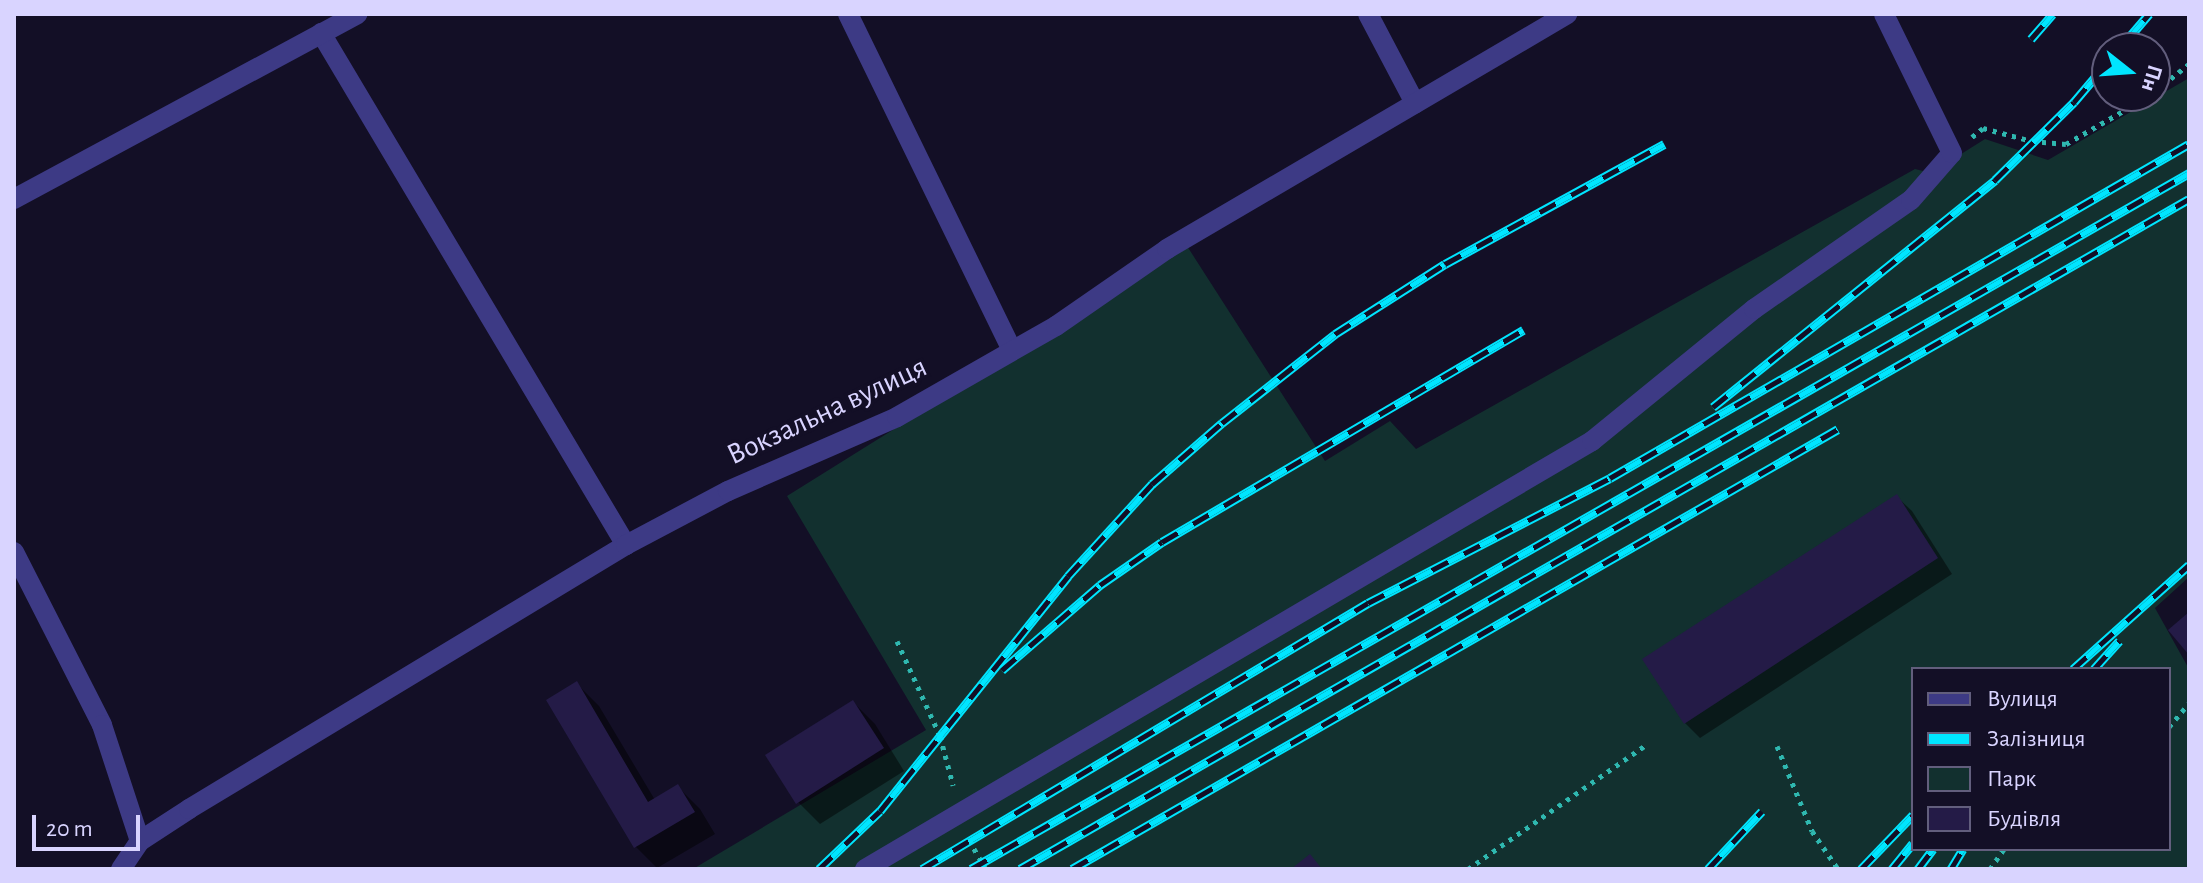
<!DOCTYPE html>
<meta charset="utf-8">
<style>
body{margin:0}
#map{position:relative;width:2203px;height:883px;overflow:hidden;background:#130f26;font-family:"Alegreya Sans",sans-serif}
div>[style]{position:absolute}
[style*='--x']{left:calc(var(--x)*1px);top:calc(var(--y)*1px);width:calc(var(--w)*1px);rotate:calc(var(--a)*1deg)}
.green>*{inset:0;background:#12302f}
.shadow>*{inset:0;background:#0007}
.building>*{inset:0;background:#241b47}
.path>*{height:5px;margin-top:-2.5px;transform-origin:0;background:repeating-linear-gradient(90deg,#2fb8b0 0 4px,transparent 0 10px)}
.minor>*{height:20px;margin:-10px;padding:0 10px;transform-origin:10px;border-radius:10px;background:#3d3a85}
.rail>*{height:9px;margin-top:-4.5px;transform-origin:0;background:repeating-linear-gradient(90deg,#130f26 0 18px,#00e5ff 0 36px);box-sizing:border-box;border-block:2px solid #00e5ff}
span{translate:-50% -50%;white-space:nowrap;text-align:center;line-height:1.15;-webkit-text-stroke:7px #130f26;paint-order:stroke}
.street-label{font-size:30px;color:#d9d4ff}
.frame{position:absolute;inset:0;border:16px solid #d9d4ff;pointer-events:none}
.legend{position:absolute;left:1911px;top:667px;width:260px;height:184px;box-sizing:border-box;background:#130f26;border:2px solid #625e7d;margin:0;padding:10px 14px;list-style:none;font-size:24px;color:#d9d4ff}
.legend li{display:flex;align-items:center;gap:16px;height:40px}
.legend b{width:40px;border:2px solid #625e7d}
.north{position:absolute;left:2091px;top:32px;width:80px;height:80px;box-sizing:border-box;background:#130f26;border:2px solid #625e7d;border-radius:50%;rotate:107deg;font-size:22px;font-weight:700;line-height:32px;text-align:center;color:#d9d4ff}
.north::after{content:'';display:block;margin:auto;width:28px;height:36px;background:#00e5ff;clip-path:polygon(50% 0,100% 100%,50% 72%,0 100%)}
.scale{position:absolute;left:32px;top:815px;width:108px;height:36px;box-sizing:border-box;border:4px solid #d9d4ff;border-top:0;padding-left:10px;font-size:24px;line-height:28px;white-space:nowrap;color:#d9d4ff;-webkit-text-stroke:6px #130f26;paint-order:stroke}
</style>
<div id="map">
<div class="green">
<div style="clip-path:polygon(evenodd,2189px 78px,2189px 577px,2155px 608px,2189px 669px,2189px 869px,693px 869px,926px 730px,787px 496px,1187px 246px,1325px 461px,1390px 421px,1416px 449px,1915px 169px,1931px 173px,1985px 139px,2048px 160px,2189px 78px,1913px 669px,2169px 669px,2169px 849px,1913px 849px,1913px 669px)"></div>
</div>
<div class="shadow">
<div style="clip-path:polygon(1896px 496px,1912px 511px,1952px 574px,1700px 738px,1685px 723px)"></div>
<div style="clip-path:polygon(577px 684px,599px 706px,655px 800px,678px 787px,700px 809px,715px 834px,657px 868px,635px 846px)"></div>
<div style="clip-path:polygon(853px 702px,875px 724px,904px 771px,820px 824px,798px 802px)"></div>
</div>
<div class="building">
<div style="clip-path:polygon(1897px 494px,1938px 558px,1684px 724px,1642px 659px)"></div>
<div style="clip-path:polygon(2189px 612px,2189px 655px,2168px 630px)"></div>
<div style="clip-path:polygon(577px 681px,648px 802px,678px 784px,695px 812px,634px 848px,546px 700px)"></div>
<div style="clip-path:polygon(853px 700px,884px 748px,796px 804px,765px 755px)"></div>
<div style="clip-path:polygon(1310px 854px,1322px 869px,1291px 869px)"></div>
</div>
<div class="path">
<div style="--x:2155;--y:91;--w:43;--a:-38.5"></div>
<div style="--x:1972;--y:137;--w:14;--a:-39"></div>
<div style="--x:1983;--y:128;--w:51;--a:14.9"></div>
<div style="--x:2032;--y:141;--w:34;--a:5"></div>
<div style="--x:2066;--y:144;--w:96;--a:-30"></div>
<div style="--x:897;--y:641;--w:104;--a:65.6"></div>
<div style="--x:940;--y:736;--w:51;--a:75.1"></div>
<div style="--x:2169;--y:727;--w:31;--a:-50"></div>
<div style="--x:1777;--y:746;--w:92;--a:67.6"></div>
<div style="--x:1812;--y:831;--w:46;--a:55.6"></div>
<div style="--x:969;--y:840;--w:34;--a:60"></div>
<div style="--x:1468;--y:869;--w:217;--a:-34.9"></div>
<div style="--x:1990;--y:869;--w:24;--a:-55"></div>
</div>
<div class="minor">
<div style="--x:848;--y:14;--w:374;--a:64"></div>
<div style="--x:1368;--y:14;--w:101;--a:62.2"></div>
<div style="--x:321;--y:33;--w:596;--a:59.22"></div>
<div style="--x:14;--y:199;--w:390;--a:-28.3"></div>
<div style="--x:14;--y:552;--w:194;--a:63"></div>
<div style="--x:102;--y:725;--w:122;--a:71.9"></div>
<div style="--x:121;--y:869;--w:34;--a:-56"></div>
<div style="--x:140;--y:841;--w:59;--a:-33.1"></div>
<div style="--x:189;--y:809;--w:511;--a:-31.14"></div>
<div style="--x:626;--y:545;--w:115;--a:-27.9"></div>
<div style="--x:728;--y:491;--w:184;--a:-23.6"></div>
<div style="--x:897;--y:417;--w:183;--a:-29.8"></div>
<div style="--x:1056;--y:326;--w:135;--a:-34.7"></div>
<div style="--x:1167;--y:249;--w:464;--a:-30.4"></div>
<div style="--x:865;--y:869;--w:844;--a:-30.49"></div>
<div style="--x:1592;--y:441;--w:209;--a:-39.2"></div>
<div style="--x:1754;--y:309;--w:191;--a:-34.8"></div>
<div style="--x:1911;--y:200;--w:62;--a:-48.9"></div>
<div style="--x:1952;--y:153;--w:155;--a:-116.1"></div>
</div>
<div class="rail">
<div style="--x:2031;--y:39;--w:33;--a:-49"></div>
<div style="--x:2120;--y:48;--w:45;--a:-49.5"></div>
<div style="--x:1713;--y:407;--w:362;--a:-38.8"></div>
<div style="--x:1995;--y:180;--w:111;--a:-44.6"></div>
<div style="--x:2074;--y:102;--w:51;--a:-49.8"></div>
<div style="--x:2073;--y:669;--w:156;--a:-41.9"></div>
<div style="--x:2094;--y:669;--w:38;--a:-48"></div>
<div style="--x:1002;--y:670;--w:130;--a:-40.9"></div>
<div style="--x:1100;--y:585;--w:75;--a:-34.7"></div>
<div style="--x:1162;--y:542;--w:419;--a:-30.4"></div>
<div style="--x:819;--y:869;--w:84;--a:-43.6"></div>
<div style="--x:880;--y:811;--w:301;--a:-51.3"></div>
<div style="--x:1068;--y:576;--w:125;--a:-47.6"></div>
<div style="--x:1152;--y:484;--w:93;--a:-41.1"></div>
<div style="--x:1222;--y:423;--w:144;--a:-38.2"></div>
<div style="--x:1335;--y:334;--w:130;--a:-32.5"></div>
<div style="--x:1445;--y:264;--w:250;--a:-28.7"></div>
<div style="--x:922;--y:869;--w:519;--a:-30.81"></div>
<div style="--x:1368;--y:603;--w:272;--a:-27.3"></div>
<div style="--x:1610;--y:478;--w:668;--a:-29.98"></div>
<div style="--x:971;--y:869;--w:1403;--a:-29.74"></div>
<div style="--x:1020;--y:869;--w:1347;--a:-29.82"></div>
<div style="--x:1072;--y:869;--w:883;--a:-29.87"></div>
<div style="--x:1708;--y:869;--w:79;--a:-47"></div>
<div style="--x:1861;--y:869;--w:75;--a:-46.1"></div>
<div style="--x:1892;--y:869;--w:33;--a:-51"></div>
<div style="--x:1918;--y:869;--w:25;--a:-53"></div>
<div style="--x:1951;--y:869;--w:23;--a:-59"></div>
</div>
<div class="street-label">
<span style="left:827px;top:411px;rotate:-25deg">Вокзальна вулиця</span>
</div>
<div class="frame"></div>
<ul class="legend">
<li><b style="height:10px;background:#3d3a85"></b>Вулиця</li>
<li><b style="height:10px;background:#00e5ff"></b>Залізниця</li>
<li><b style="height:22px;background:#12302f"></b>Парк</li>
<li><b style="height:22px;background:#241b47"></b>Будівля</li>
</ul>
<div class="north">Пн</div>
<div class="scale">20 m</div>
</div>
